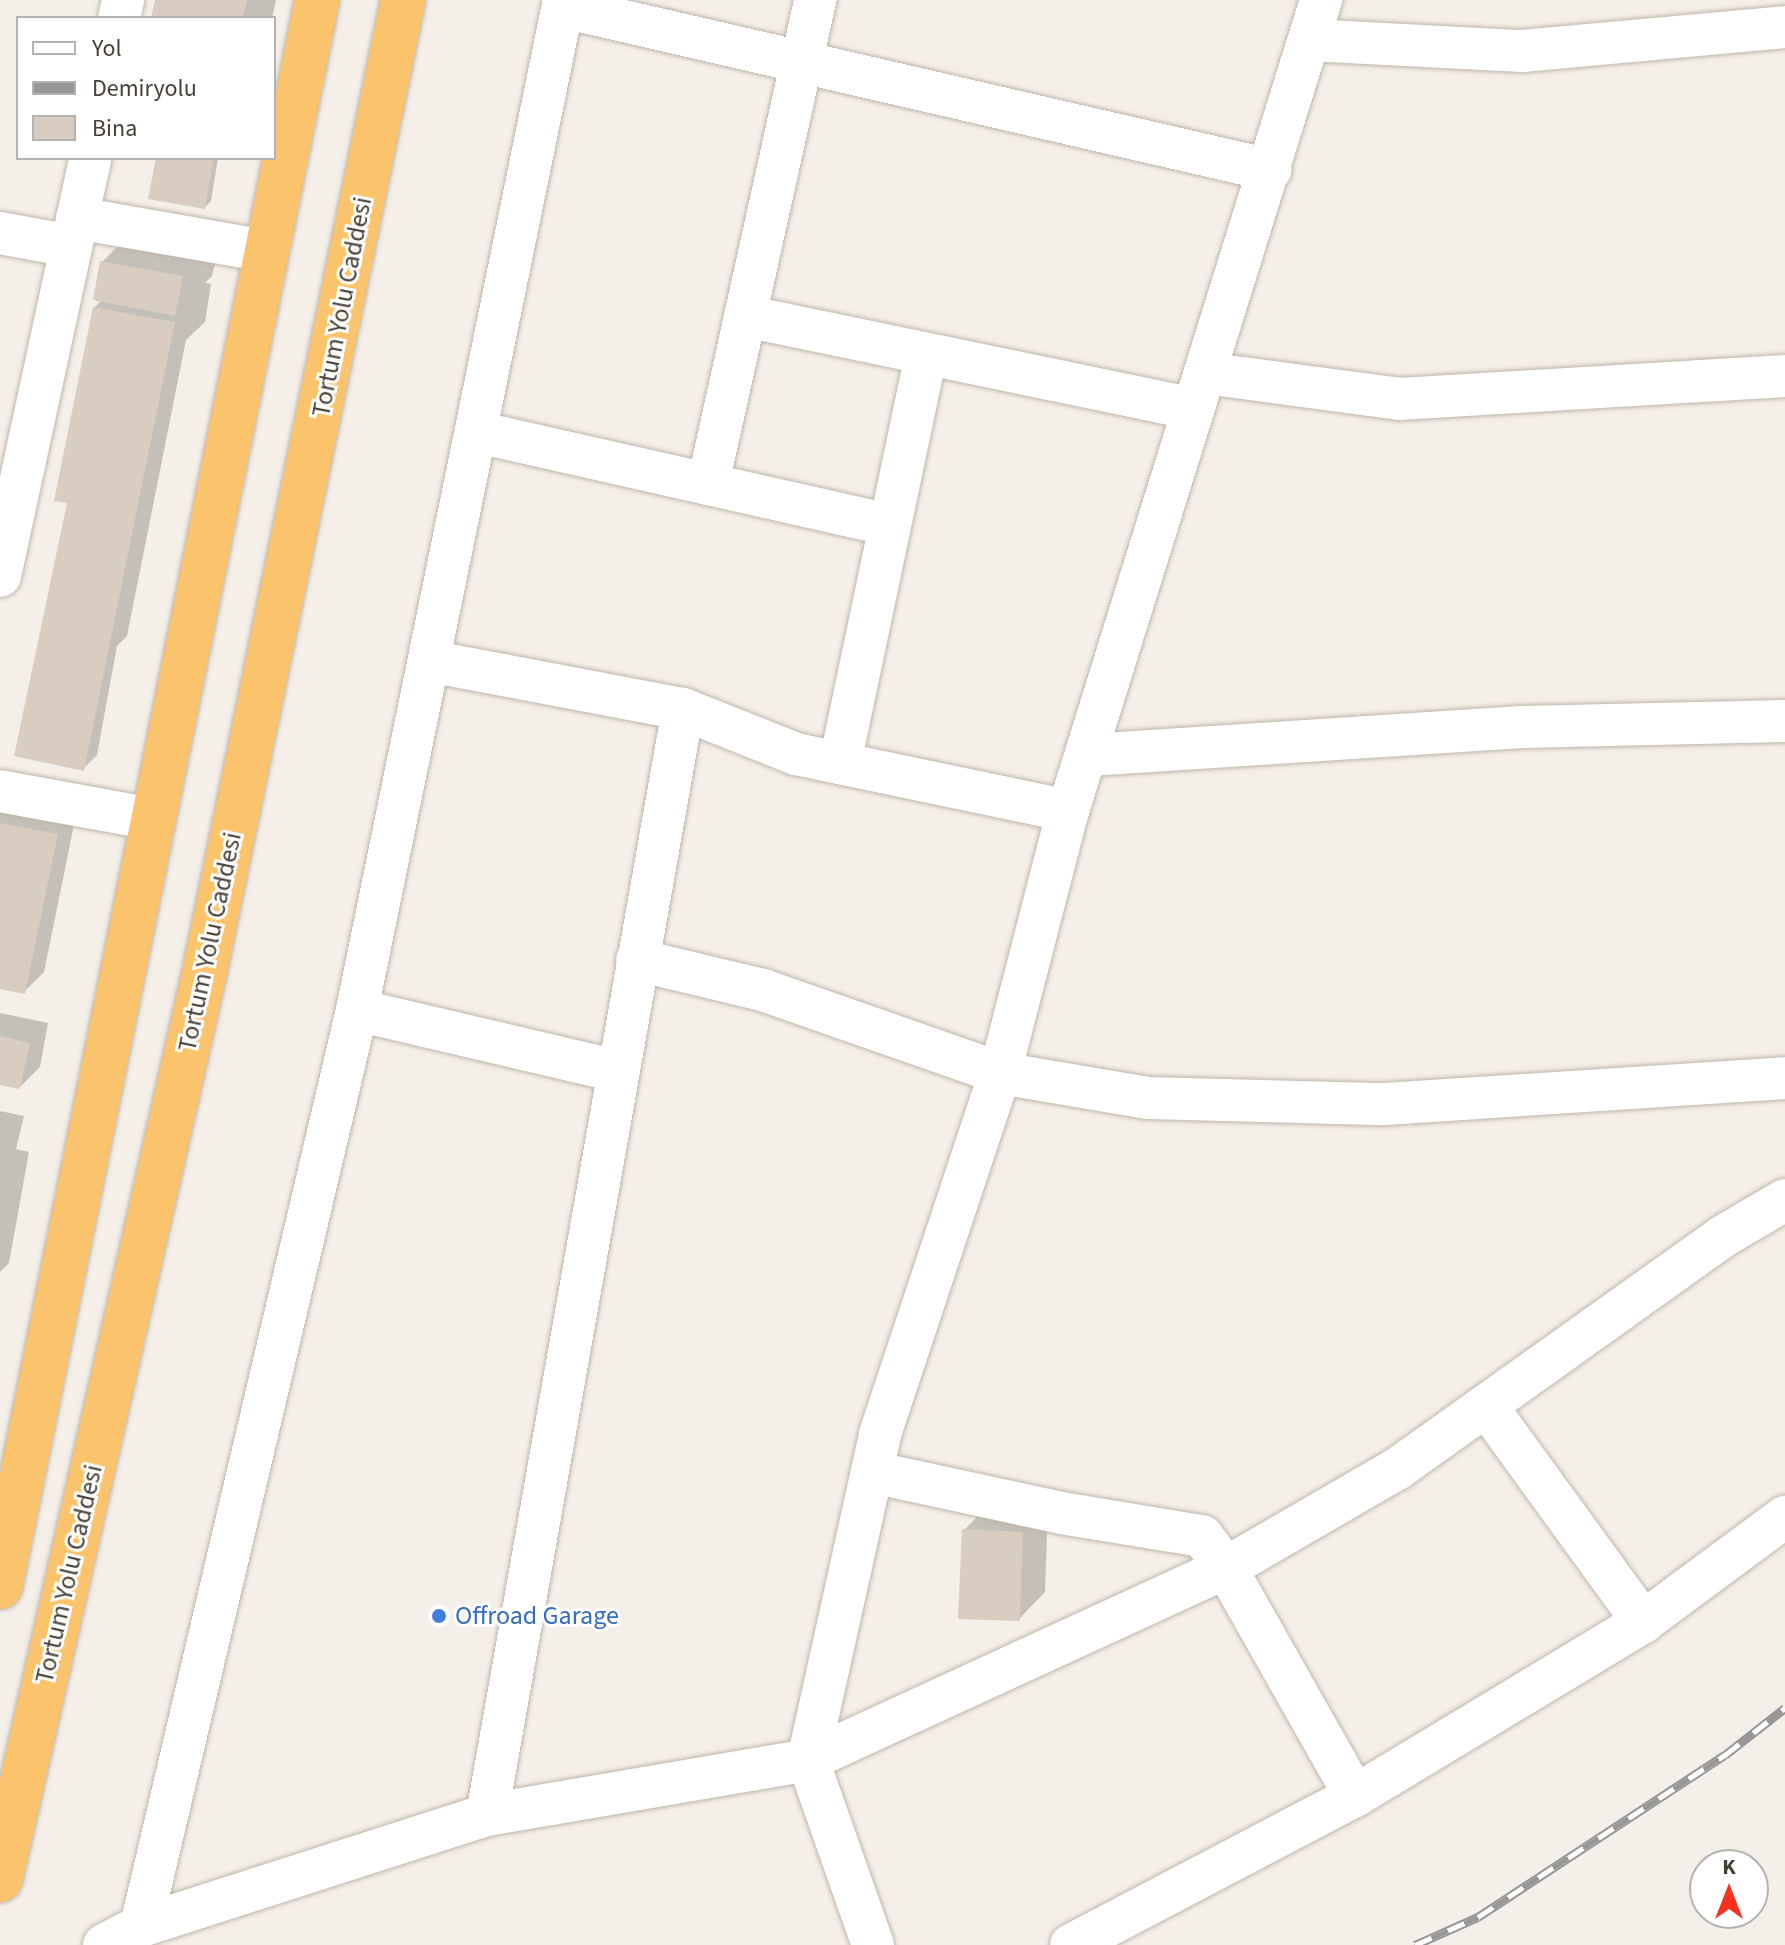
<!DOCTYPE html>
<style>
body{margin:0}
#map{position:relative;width:1785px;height:1945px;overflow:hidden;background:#f4efe8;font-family:"Source Sans 3",sans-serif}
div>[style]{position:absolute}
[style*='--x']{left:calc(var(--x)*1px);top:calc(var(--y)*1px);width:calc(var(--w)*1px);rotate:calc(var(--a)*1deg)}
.shadow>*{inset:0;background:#0003}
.building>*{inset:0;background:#d8cdc0}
.roads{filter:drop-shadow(0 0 2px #bfb6aa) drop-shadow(0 0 2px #bfb6aa)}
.minor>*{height:42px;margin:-21px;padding:0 21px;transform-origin:21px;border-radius:21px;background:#fff}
.highway>*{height:44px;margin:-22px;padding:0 22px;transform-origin:22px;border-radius:22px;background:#fbc36b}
.rail>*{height:9px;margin-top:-4.5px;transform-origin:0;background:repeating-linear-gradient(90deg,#fff 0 18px,#979797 0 36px);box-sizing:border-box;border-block:2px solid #979797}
.dots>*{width:22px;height:22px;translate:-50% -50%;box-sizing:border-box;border:4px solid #fff;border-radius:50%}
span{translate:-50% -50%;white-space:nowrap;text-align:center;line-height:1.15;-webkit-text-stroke:6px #fff;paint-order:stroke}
.street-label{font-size:26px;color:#474037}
.shop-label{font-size:26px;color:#366cbe}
.left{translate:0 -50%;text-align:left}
.legend{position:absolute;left:16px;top:16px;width:260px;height:144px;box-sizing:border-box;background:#fff;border:2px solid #b5b3af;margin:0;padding:10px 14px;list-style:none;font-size:24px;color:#474037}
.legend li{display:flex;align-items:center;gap:16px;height:40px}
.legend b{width:40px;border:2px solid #b5b3af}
.north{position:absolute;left:1689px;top:1849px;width:80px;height:80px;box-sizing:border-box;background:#fff;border:2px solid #b5b3af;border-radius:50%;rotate:0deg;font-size:22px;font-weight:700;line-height:32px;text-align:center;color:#474037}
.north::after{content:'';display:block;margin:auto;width:28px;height:36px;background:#f6311d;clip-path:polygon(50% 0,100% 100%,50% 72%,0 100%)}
</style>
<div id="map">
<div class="shadow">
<div style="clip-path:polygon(157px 0,276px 0,272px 18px,153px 18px)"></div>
<div style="clip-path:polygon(158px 158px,218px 158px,211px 201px,205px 207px)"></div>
<div style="clip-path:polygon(140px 224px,220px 239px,212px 276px,205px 283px,211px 284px,205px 322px,186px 340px,127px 636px,117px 646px,97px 755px,84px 768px,69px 501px,94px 308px,102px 300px,102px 262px)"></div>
<div style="clip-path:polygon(0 809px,76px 815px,44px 972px,24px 992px,0 987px)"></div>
<div style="clip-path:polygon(0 1013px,48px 1023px,40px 1067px,20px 1087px,0 1083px)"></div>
<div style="clip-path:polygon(0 1111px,24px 1116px,16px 1149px,29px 1152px,9px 1263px,0 1272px)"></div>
<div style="clip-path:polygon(990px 1504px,1048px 1506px,1045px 1592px,1019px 1619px,964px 1530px)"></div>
</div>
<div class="building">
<div style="clip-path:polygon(155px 0,247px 0,243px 18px,151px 18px)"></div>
<div style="clip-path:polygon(156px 158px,214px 158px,205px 209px,148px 199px)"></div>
<div style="clip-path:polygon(100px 261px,183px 276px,175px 316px,93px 300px)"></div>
<div style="clip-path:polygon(93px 307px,175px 322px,84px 771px,14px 756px,67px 503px,54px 501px)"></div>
<div style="clip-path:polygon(0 823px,58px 834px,25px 994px,0 989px)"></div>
<div style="clip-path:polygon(0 1036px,30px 1043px,20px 1089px,0 1085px)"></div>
<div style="clip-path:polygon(962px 1529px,1023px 1532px,1020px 1621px,958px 1619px)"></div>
</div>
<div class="roads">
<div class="minor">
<div style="--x:563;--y:7;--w:726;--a:12.98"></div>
<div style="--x:119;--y:18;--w:18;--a:-77"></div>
<div style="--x:1309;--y:40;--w:213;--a:3"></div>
<div style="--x:1522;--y:51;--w:264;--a:-5.2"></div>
<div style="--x:77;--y:218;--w:193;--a:9.9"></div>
<div style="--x:0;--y:233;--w:72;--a:10.4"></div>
<div style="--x:745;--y:316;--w:458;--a:11.7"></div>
<div style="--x:1205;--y:373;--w:196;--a:7.6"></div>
<div style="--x:1399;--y:399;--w:387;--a:-3.4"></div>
<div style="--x:477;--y:432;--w:423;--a:12.7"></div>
<div style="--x:708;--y:484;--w:496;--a:-77.5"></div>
<div style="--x:0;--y:576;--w:428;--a:-77.8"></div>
<div style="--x:429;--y:661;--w:258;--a:10.7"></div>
<div style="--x:683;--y:709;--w:122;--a:21.7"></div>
<div style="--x:796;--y:754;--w:278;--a:11.8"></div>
<div style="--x:1089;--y:755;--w:434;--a:-3.7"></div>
<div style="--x:1522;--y:727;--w:263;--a:-1.3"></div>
<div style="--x:840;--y:763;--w:418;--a:-78.1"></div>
<div style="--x:0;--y:791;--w:156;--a:10.4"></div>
<div style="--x:637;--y:960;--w:130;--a:13.4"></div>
<div style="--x:763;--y:990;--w:251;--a:19.3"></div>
<div style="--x:1000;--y:1073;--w:150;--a:9.6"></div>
<div style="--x:1148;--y:1098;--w:237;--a:1.5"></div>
<div style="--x:1385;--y:1104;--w:401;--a:-3.7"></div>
<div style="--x:357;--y:1010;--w:267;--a:13.2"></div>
<div style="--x:1487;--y:1407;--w:266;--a:54"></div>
<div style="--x:872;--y:1472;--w:193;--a:12.2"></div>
<div style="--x:1061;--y:1513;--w:143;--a:9.3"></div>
<div style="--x:1202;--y:1536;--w:40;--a:53"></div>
<div style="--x:1226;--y:1568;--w:262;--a:60.5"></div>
<div style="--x:487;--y:1815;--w:1123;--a:-79.95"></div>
<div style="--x:141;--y:1926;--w:941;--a:-76.73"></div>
<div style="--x:357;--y:1010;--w:1031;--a:-78.42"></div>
<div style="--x:104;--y:1945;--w:42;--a:-27.2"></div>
<div style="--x:141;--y:1926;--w:363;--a:-17.8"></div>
<div style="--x:487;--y:1815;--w:326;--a:-9.7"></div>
<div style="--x:808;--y:1760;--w:460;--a:-24.7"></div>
<div style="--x:1226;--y:1568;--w:198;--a:-30.1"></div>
<div style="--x:1397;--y:1469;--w:399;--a:-35.5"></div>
<div style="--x:1722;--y:1237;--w:73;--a:-30.4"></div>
<div style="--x:873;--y:1945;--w:196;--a:-109.4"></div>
<div style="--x:808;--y:1760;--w:334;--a:-77.5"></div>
<div style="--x:880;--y:1434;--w:380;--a:-71.6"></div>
<div style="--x:1000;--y:1073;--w:271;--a:-75.5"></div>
<div style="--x:1068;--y:811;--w:850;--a:-72.67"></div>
<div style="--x:1071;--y:1945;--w:321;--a:-27.7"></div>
<div style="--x:1355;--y:1796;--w:336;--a:-31.1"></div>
<div style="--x:1643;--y:1622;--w:177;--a:-36.5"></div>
</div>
<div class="highway">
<div style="--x:0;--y:1587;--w:1618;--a:-78.7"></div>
<div style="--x:0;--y:1880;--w:933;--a:-77.3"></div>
<div style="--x:205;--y:970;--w:990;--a:-78.46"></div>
</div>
</div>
<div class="rail">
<div style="--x:1415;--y:1945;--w:69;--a:-24"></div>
<div style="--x:1478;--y:1917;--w:295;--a:-33.3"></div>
<div style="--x:1725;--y:1755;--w:76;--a:-38.1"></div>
</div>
<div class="dots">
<div style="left:439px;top:1616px;background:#3f7fe0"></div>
</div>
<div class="street-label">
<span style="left:342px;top:307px;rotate:-79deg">Tortum Yolu Caddesi</span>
<span style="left:210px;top:942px;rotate:-78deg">Tortum Yolu Caddesi</span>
<span style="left:69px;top:1574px;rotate:-77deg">Tortum Yolu Caddesi</span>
</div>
<div class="shop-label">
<span class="left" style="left:455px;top:1616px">Offroad Garage</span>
</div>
<ul class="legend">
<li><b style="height:10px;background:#fff"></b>Yol</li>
<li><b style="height:10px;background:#979797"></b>Demiryolu</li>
<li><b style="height:22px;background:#d8cdc0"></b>Bina</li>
</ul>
<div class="north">K</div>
</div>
